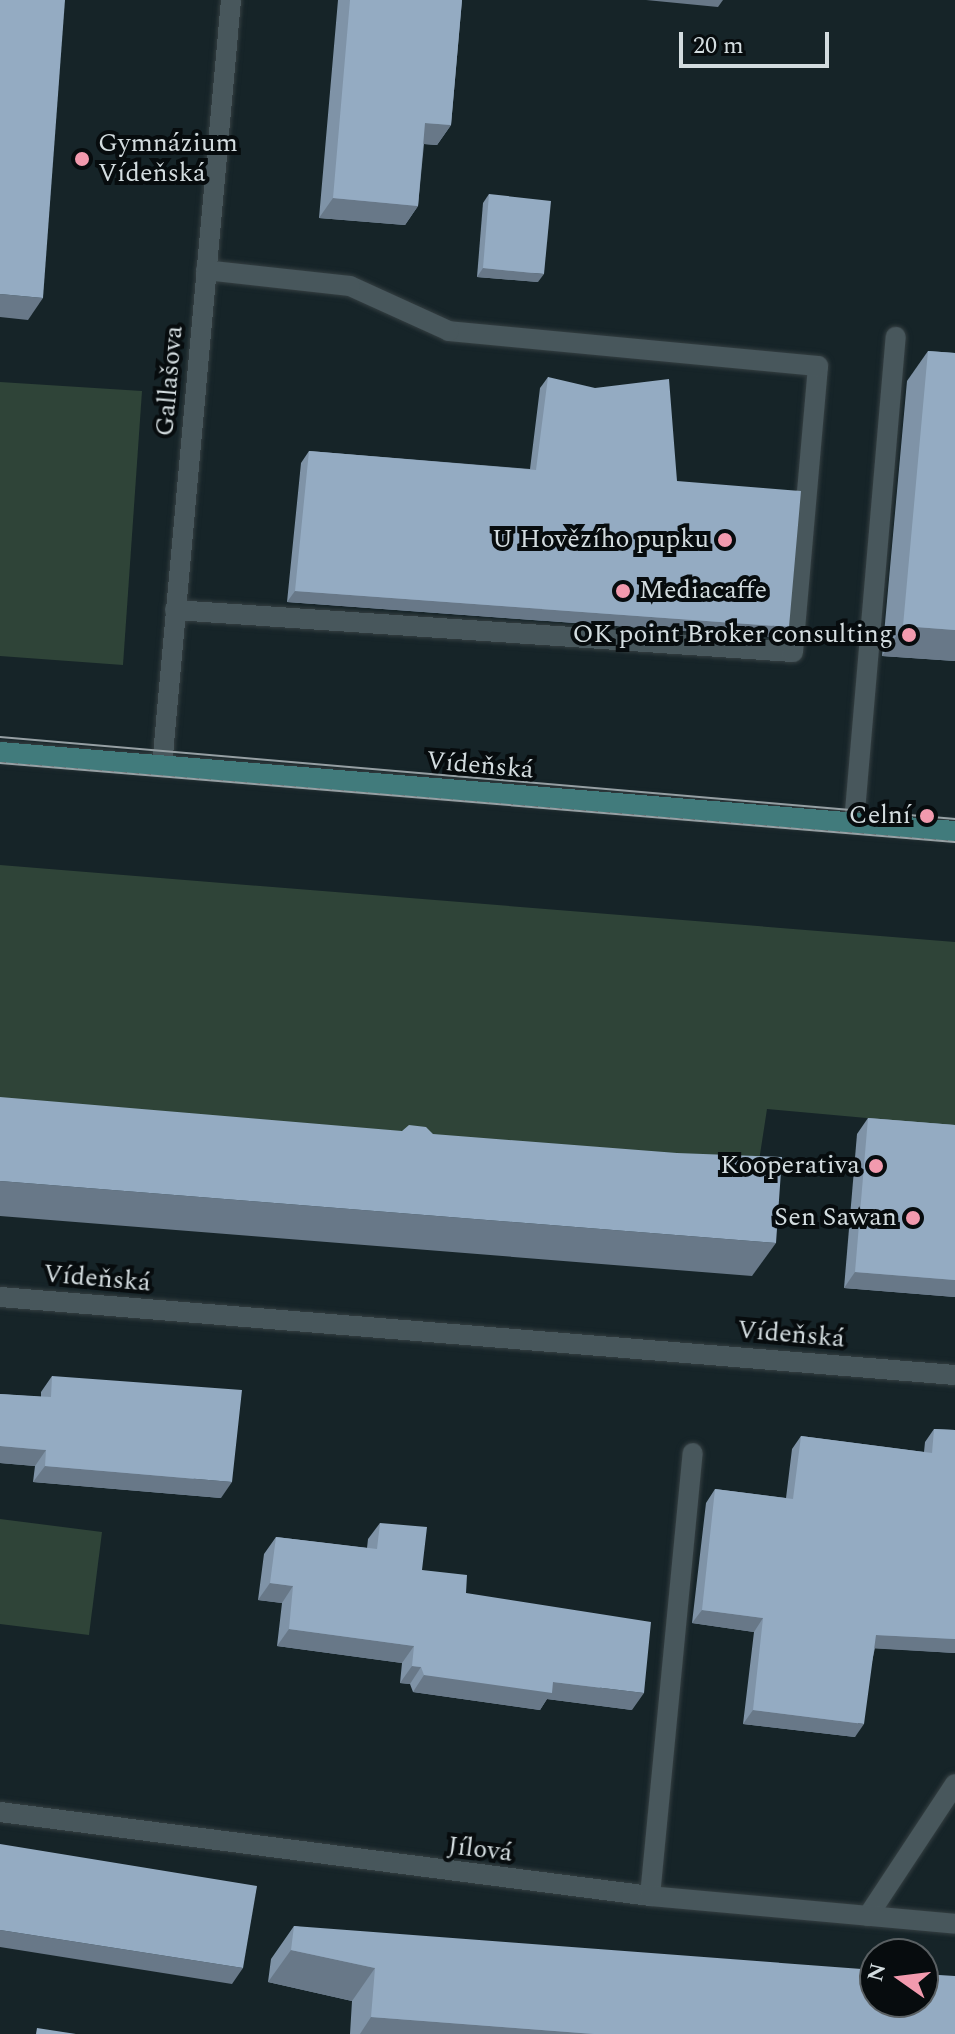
<!DOCTYPE html>
<meta charset="utf-8">
<style>
body{margin:0}
#map{position:relative;width:955px;height:2034px;overflow:hidden;background:#162428;font-family:Spectral,serif}
div>[style]{position:absolute}
[style*='--x']{left:calc(var(--x)*1px);top:calc(var(--y)*1px);width:calc(var(--w)*1px);rotate:calc(var(--a)*1deg)}
.green>*{inset:0;background:#2f4438}
.roads{filter:drop-shadow(0 0 2px #353f42) drop-shadow(0 0 2px #353f42)}
.service>*{height:20px;margin:-10px;padding:0 10px;transform-origin:10px;border-radius:10px;background:#48575c}
.minor>*{height:20px;margin:-10px;padding:0 10px;transform-origin:10px;border-radius:10px;background:#48575c}
.secondary>*{height:20px;margin:-10px;padding:0 10px;transform-origin:10px;border-radius:10px;background:#417b7c}
.tram>*{height:2px;margin:-1px;padding:0 1px;transform-origin:1px;border-radius:1px;background:#96a0a4}
.wall>*{inset:0;background:#7f93a7}
.shaded-wall>*{inset:0;background:#687888}
.building>*{inset:0;background:#94abc2}
.dots>*{width:22px;height:22px;translate:-50% -50%;box-sizing:border-box;border:4px solid #070c0e;border-radius:50%}
span{translate:-50% -50%;white-space:nowrap;text-align:center;line-height:1.15;-webkit-text-stroke:8px #070c0e;paint-order:stroke}
.poi-label{font-size:26px;color:#d3dcdf}
.left{translate:0 -50%;text-align:left}
.right{translate:-100% -50%;text-align:right}
.street-label{font-size:26px;color:#d3dcdf}
.north{position:absolute;left:859px;top:1938px;width:80px;height:80px;box-sizing:border-box;background:#070c0e;border:2px solid #595f62;border-radius:50%;rotate:284deg;font-size:22px;font-weight:700;line-height:32px;text-align:center;color:#d3dcdf}
.north::after{content:'';display:block;margin:auto;width:28px;height:36px;background:#f29aae;clip-path:polygon(50% 0,100% 100%,50% 72%,0 100%)}
.scale{position:absolute;left:679px;top:32px;width:150px;height:36px;box-sizing:border-box;border:4px solid #d3dcdf;border-top:0;padding-left:10px;font-size:24px;line-height:28px;white-space:nowrap;color:#d3dcdf;-webkit-text-stroke:6px #070c0e;paint-order:stroke}
</style>
<div id="map">
<div class="green">
<div style="clip-path:polygon(0 382px,142px 391px,123px 665px,0 656px)"></div>
<div style="clip-path:polygon(0 865px,955px 942px,955px 1126px,767px 1109px,759px 1161px,0 1101px)"></div>
<div style="clip-path:polygon(0 1519px,102px 1532px,89px 1635px,0 1624px)"></div>
</div>
<div class="roads">
<div class="service">
<div style="--x:175;--y:610;--w:619;--a:3.89"></div>
<div style="--x:793;--y:652;--w:287;--a:-85"></div>
<div style="--x:818;--y:366;--w:371;--a:-174.6"></div>
<div style="--x:449;--y:331;--w:109;--a:-155.6"></div>
<div style="--x:350;--y:286;--w:145;--a:-173.7"></div>
<div style="--x:854;--y:823;--w:488;--a:-85.1"></div>
<div style="--x:650;--y:1896;--w:445;--a:-84.5"></div>
<div style="--x:868;--y:1916;--w:158;--a:-56.6"></div>
</div>
<div class="minor">
<div style="--x:162;--y:766;--w:769;--a:-84.85"></div>
<div style="--x:0;--y:1297;--w:958;--a:4.67"></div>
<div style="--x:0;--y:1812;--w:655;--a:7.36"></div>
<div style="--x:650;--y:1896;--w:306;--a:5.2"></div>
</div>
<div class="secondary">
<div style="--x:0;--y:752;--w:958;--a:4.73"></div>
</div>
</div>
<div class="tram">
<div style="--x:0;--y:737;--w:959;--a:4.91"></div>
<div style="--x:0;--y:763;--w:958;--a:4.73"></div>
</div>
<div class="wall">
<div style="clip-path:polygon(338px 0,462px 0,451px 125px,437px 145px,424px 144px,418px 206px,405px 225px,319px 218px)"></div>
<div style="clip-path:polygon(489px 194px,538px 282px,477px 277px,483px 203px)"></div>
<div style="clip-path:polygon(928px 351px,955px 353px,955px 661px,882px 656px,907px 381px)"></div>
<div style="clip-path:polygon(548px 377px,677px 481px,781px 638px,287px 602px,301px 463px,309px 451px,530px 469px,540px 388px)"></div>
<div style="clip-path:polygon(868px 1118px,955px 1125px,955px 1297px,844px 1288px,857px 1134px)"></div>
<div style="clip-path:polygon(52px 1376px,221px 1498px,33px 1482px,35px 1466px,0 1463px,0 1394px,41px 1397px,41px 1392px)"></div>
<div style="clip-path:polygon(934px 1429px,955px 1430px,955px 1653px,875px 1648px,855px 1737px,743px 1724px,754px 1632px,692px 1623px,706px 1503px,715px 1489px,786px 1498px,792px 1449px,801px 1436px,924px 1452px,925px 1442px)"></div>
<div style="clip-path:polygon(380px 1523px,422px 1570px,466px 1593px,632px 1710px,547px 1699px,540px 1710px,413px 1692px,410px 1684px,400px 1683px,402px 1663px,277px 1646px,282px 1603px,258px 1600px,264px 1554px,276px 1537px,367px 1548px,368px 1539px)"></div>
<div style="clip-path:polygon(294px 1926px,955px 2034px,350px 2034px,352px 2001px,268px 1982px,271px 1959px)"></div>
</div>
<div class="shaded-wall">
<div style="clip-path:polygon(646px 0,723px 0,718px 7px)"></div>
<div style="clip-path:polygon(425px 123px,451px 125px,437px 145px,411px 143px)"></div>
<div style="clip-path:polygon(333px 198px,418px 206px,405px 225px,319px 218px)"></div>
<div style="clip-path:polygon(483px 268px,544px 274px,538px 282px,477px 277px)"></div>
<div style="clip-path:polygon(0 294px,43px 298px,28px 320px,0 317px)"></div>
<div style="clip-path:polygon(295px 591px,789px 627px,781px 638px,287px 602px)"></div>
<div style="clip-path:polygon(903px 626px,955px 630px,955px 661px,882px 656px)"></div>
<div style="clip-path:polygon(0 1181px,776px 1243px,752px 1276px,0 1216px)"></div>
<div style="clip-path:polygon(855px 1272px,955px 1280px,955px 1297px,844px 1288px)"></div>
<div style="clip-path:polygon(0 1446px,46px 1450px,35px 1466px,0 1463px)"></div>
<div style="clip-path:polygon(45px 1466px,232px 1482px,221px 1498px,33px 1482px)"></div>
<div style="clip-path:polygon(270px 1583px,293px 1586px,282px 1603px,258px 1600px)"></div>
<div style="clip-path:polygon(702px 1610px,763px 1618px,754px 1632px,692px 1623px)"></div>
<div style="clip-path:polygon(289px 1629px,414px 1646px,402px 1663px,277px 1646px)"></div>
<div style="clip-path:polygon(876px 1635px,955px 1639px,955px 1653px,867px 1648px)"></div>
<div style="clip-path:polygon(412px 1666px,421px 1667px,410px 1684px,400px 1683px)"></div>
<div style="clip-path:polygon(424px 1675px,553px 1682px,644px 1693px,632px 1710px,547px 1699px,540px 1710px,413px 1692px)"></div>
<div style="clip-path:polygon(753px 1710px,864px 1724px,855px 1737px,743px 1724px)"></div>
<div style="clip-path:polygon(0 1930px,243px 1968px,232px 1984px,0 1947px)"></div>
<div style="clip-path:polygon(291px 1950px,375px 1968px,352px 2001px,268px 1982px)"></div>
<div style="clip-path:polygon(371px 2017px,594px 2034px,360px 2034px)"></div>
</div>
<div class="building">
<div style="clip-path:polygon(0 0,65px 0,43px 298px,0 294px)"></div>
<div style="clip-path:polygon(350px 0,462px 0,451px 125px,425px 123px,418px 206px,333px 198px)"></div>
<div style="clip-path:polygon(489px 194px,551px 201px,544px 274px,483px 268px)"></div>
<div style="clip-path:polygon(928px 351px,955px 353px,955px 630px,903px 626px)"></div>
<div style="clip-path:polygon(548px 377px,595px 388px,669px 379px,677px 481px,801px 491px,789px 627px,295px 591px,309px 451px,536px 470px)"></div>
<div style="clip-path:polygon(0 1097px,402px 1131px,409px 1125px,426px 1127px,433px 1134px,677px 1153px,782px 1157px,776px 1243px,0 1181px)"></div>
<div style="clip-path:polygon(868px 1118px,955px 1125px,955px 1280px,855px 1272px)"></div>
<div style="clip-path:polygon(52px 1376px,242px 1390px,232px 1482px,45px 1466px,46px 1450px,0 1446px,0 1394px,51px 1397px)"></div>
<div style="clip-path:polygon(934px 1429px,955px 1430px,955px 1639px,876px 1635px,864px 1724px,753px 1710px,763px 1618px,702px 1610px,715px 1489px,793px 1499px,801px 1436px,932px 1453px)"></div>
<div style="clip-path:polygon(380px 1523px,427px 1527px,422px 1570px,467px 1575px,466px 1593px,651px 1622px,644px 1693px,553px 1682px,552px 1693px,424px 1675px,421px 1667px,412px 1666px,414px 1646px,289px 1629px,293px 1586px,270px 1583px,276px 1537px,377px 1549px)"></div>
<div style="clip-path:polygon(0 1844px,257px 1886px,243px 1968px,0 1930px)"></div>
<div style="clip-path:polygon(294px 1926px,875px 1970px,875px 2002px,923px 2002px,923px 1974px,955px 1976px,955px 2034px,594px 2034px,371px 2017px,375px 1968px,291px 1950px)"></div>
<div style="clip-path:polygon(37px 2028px,76px 2034px,36px 2034px)"></div>
</div>
<div class="dots">
<div style="left:82px;top:159px;background:#f29aae"></div>
<div style="left:725px;top:540px;background:#f29aae"></div>
<div style="left:623px;top:591px;background:#f29aae"></div>
<div style="left:909px;top:635px;background:#f29aae"></div>
<div style="left:927px;top:816px;background:#f29aae"></div>
<div style="left:876px;top:1166px;background:#f29aae"></div>
<div style="left:913px;top:1218px;background:#f29aae"></div>
</div>
<div class="poi-label">
<span class="left" style="left:98px;top:159px">Gymnázium<br>Vídeňská</span>
<span class="right" style="left:709px;top:540px">U Hovězího pupku</span>
<span class="left" style="left:639px;top:591px">Mediacaffe</span>
<span class="right" style="left:893px;top:635px">OK point Broker consulting</span>
<span class="right" style="left:911px;top:816px">Celní</span>
<span class="right" style="left:860px;top:1166px">Kooperativa</span>
<span class="right" style="left:897px;top:1218px">Sen Sawan</span>
</div>
<div class="street-label">
<span style="left:170px;top:381px;rotate:-85deg">Gallašova</span>
<span style="left:480px;top:766px;rotate:5deg">Vídeňská</span>
<span style="left:97px;top:1279px;rotate:5deg">Vídeňská</span>
<span style="left:791px;top:1335px;rotate:5deg">Vídeňská</span>
<span style="left:480px;top:1850px;rotate:7deg">Jílová</span>
</div>
<div class="north">N</div>
<div class="scale">20 m</div>
</div>
